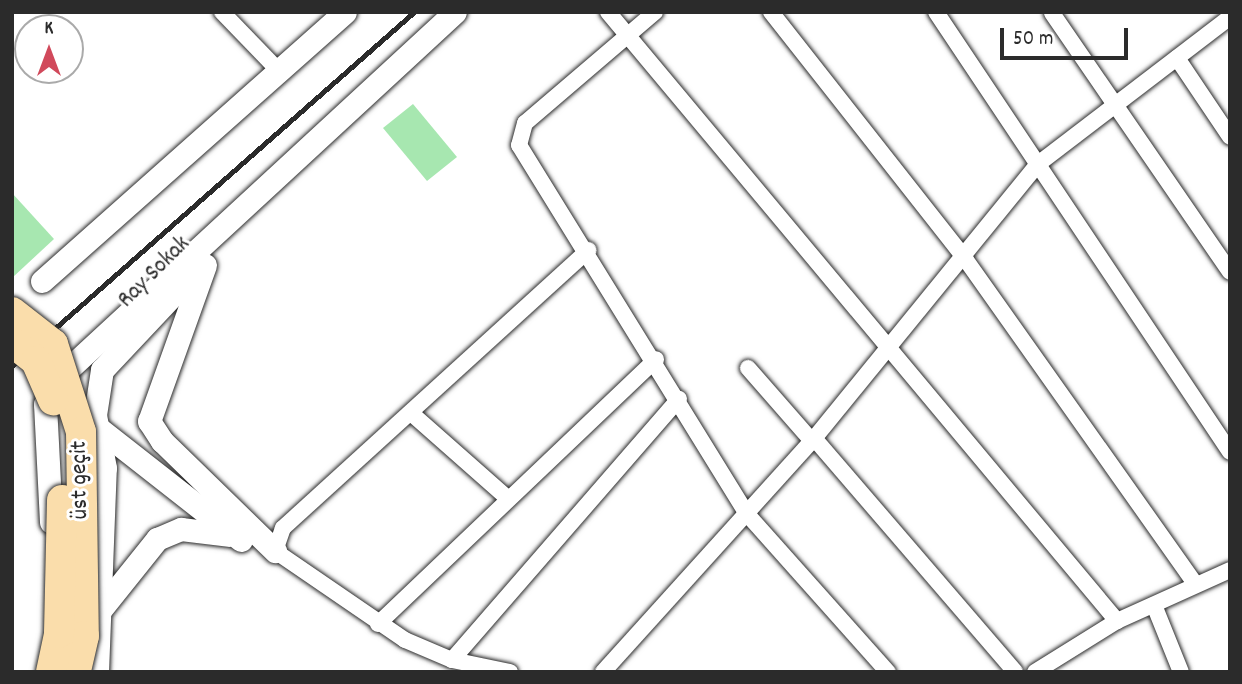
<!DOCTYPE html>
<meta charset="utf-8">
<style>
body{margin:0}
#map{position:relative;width:1242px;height:684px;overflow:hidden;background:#fff;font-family:Dekko,sans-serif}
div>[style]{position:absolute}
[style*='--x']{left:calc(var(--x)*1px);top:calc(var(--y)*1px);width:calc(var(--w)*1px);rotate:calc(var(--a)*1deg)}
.green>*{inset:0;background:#a7e7b0}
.roads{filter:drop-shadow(0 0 2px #2b2b2b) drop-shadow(0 0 2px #2b2b2b)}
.street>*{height:16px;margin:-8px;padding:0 8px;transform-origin:8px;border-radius:8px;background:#fff}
.secondary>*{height:23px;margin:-11.5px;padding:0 11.5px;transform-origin:11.5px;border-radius:11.5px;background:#fff}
.rail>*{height:5px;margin:-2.5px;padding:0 2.5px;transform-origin:2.5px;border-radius:2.5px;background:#2b2b2b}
.bridges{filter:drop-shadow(0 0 2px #2b2b2b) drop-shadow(0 0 2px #2b2b2b)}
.highway-bridge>*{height:30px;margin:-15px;padding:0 15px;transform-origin:15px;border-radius:15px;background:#faddab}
span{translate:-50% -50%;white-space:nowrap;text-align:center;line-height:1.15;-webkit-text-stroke:6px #fff;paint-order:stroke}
.street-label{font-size:24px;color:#2b2b2b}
.frame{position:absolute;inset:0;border:14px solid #2b2b2b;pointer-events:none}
.north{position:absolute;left:14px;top:14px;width:70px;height:70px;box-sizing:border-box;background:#fff;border:2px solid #aaa;border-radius:50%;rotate:0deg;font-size:19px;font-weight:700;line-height:28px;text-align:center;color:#2b2b2b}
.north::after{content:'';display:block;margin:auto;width:24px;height:32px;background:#d1495b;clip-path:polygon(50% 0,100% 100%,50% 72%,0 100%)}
.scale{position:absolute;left:1000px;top:28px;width:128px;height:32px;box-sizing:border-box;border:4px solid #2b2b2b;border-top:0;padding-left:9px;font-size:21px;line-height:24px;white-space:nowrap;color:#2b2b2b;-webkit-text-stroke:5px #fff;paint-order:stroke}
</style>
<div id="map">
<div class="green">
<div style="clip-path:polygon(413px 104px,457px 157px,427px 181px,383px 128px)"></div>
<div style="clip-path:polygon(12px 193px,54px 239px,12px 278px)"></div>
</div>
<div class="roads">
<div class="street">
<div style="--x:222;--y:12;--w:81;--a:46"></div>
<div style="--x:608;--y:12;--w:794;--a:50.11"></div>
<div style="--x:655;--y:12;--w:171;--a:139.5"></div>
<div style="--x:525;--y:123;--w:23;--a:105"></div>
<div style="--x:519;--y:145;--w:434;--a:58.3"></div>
<div style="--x:747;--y:514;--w:212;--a:48.3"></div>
<div style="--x:771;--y:12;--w:315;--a:51.8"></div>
<div style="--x:966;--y:260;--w:397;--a:54.7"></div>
<div style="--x:936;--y:12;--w:529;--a:56.25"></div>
<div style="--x:1052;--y:13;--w:314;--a:55.5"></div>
<div style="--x:1177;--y:58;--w:95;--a:56.1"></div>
<div style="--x:748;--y:368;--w:97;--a:48.8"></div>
<div style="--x:411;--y:413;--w:125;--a:41.4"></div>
<div style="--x:814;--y:438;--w:308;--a:49.3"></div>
<div style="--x:1154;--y:605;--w:72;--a:68.1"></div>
<div style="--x:378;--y:624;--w:384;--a:-43.6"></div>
<div style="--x:452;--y:660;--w:346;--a:-49"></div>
<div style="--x:510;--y:672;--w:59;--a:-168.3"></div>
<div style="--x:452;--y:660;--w:51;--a:-156.9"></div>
<div style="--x:405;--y:640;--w:158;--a:-145.6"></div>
<div style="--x:275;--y:551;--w:24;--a:-71"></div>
<div style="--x:283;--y:528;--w:413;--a:-42.3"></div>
<div style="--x:603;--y:672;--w:312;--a:-47.9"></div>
<div style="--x:812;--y:441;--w:357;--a:-50.8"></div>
<div style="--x:1038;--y:164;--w:242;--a:-37.4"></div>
<div style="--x:1035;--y:672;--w:97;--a:-31.9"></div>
<div style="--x:1117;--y:621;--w:124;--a:-24.3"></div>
</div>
<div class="secondary">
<div style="--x:205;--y:265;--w:166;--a:109.7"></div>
<div style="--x:149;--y:421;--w:24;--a:57"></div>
<div style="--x:162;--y:441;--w:158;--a:44.2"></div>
<div style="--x:42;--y:281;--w:405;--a:-41.6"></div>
<div style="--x:93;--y:424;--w:188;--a:38.1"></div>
<div style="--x:51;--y:522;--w:118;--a:-92.9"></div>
<div style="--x:45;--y:404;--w:36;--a:-58"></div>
<div style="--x:64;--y:373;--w:532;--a:-42.72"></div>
<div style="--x:101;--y:609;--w:90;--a:-51.3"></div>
<div style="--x:157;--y:539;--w:26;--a:-23"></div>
<div style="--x:181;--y:529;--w:48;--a:7.1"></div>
<div style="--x:97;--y:672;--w:204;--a:-87.8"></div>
<div style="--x:105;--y:468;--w:54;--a:-100.7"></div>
<div style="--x:95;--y:415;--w:46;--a:-81.2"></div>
<div style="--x:102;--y:370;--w:141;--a:-46.7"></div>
</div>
</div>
<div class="rail">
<div style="--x:12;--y:366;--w:536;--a:-41.37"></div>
</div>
<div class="bridges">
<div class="highway-bridge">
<div style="--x:12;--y:312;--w:52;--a:38"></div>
<div style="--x:53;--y:344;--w:92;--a:72.3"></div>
<div style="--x:81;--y:432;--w:204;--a:89.2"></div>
<div style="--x:84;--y:636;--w:37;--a:103"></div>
<div style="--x:12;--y:342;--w:31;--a:38"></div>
<div style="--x:36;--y:361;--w:43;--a:66.4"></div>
<div style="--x:51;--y:672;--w:40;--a:-78"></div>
<div style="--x:59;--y:633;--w:133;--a:-88.7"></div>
</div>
</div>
<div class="street-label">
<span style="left:155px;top:273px;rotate:-45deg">Ray Sokak</span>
<span style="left:81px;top:480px;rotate:-91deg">üst geçit</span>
</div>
<div class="frame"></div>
<div class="north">K</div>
<div class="scale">50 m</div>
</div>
